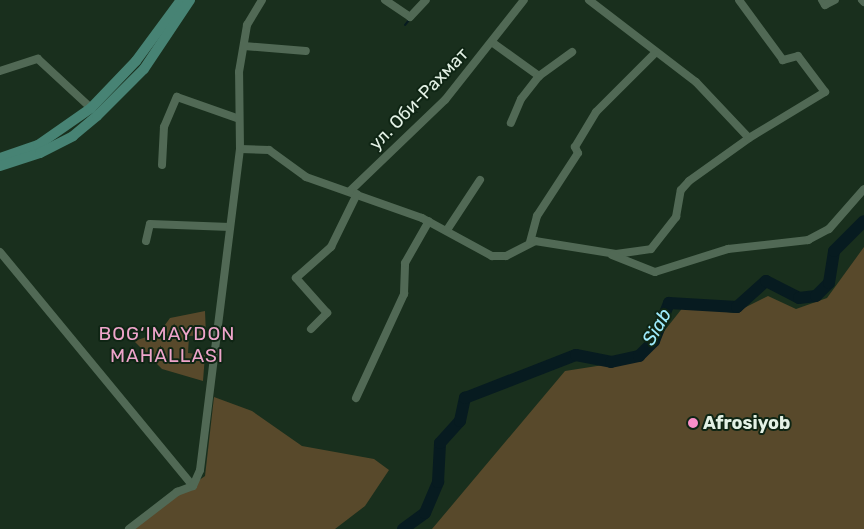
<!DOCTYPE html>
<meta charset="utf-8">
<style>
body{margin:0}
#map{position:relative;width:864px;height:529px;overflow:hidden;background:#192f1d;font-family:Rubik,sans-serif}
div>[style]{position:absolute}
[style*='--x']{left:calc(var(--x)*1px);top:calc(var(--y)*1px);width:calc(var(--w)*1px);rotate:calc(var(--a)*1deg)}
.green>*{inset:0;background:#58492b}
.stream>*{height:2px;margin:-1px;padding:0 1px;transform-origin:1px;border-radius:1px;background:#071b20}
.river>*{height:12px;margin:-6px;padding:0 6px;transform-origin:6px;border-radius:6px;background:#071b20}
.minor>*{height:8px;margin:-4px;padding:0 4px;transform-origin:4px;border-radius:4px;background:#516955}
.major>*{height:10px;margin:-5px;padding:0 5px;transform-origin:5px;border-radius:5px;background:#478374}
.dots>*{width:14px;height:14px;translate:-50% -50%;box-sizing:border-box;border:2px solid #0f2514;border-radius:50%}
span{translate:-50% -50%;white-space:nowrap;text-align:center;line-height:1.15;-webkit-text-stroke:4px #0f2514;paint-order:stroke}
.street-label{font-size:18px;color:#e3f1e5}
.poi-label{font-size:18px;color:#e3f1e5;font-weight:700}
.left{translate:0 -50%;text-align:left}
.water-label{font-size:19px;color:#9eebfd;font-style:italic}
.neighbourhood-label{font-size:19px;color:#efa5cb;letter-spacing:1px}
</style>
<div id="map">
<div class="green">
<div style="clip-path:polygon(864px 247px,864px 529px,432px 529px,565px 371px,642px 359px,684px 306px,734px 313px,768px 296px,796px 309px,827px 298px)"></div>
<div style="clip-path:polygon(205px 311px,206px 335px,189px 336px,188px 353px,205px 355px,203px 381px,162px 369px,134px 341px,159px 333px,170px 318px)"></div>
<div style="clip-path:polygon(214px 397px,252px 411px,302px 446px,374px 459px,389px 470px,365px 506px,335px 529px,130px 529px,205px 476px)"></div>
</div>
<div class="stream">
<div style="--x:405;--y:25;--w:6;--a:-51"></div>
</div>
<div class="river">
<div style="--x:403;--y:529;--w:27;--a:-36"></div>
<div style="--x:425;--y:513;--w:34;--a:-67"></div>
<div style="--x:438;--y:482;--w:39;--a:-87"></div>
<div style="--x:440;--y:443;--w:30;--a:-48"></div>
<div style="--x:460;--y:421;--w:24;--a:-78"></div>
<div style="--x:465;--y:398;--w:119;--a:-21.2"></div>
<div style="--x:576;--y:355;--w:36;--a:11"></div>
<div style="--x:611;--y:362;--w:29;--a:-12"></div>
<div style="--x:639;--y:356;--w:21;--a:-45"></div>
<div style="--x:654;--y:341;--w:41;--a:-68.5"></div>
<div style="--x:669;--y:303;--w:68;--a:3.4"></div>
<div style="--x:737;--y:307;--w:39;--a:-42"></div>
<div style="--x:766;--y:281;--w:37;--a:27"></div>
<div style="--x:799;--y:298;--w:17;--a:-7"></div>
<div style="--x:816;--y:296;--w:18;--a:-45"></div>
<div style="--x:829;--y:283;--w:32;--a:-81"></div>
<div style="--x:834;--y:251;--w:42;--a:-45"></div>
</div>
<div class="minor">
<div style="--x:385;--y:0;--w:30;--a:34"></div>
<div style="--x:410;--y:17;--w:23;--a:-47"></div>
<div style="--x:589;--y:0;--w:135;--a:37.5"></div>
<div style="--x:696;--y:82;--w:77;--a:46.6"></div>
<div style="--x:822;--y:0;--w:6;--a:59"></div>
<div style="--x:825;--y:5;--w:11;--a:-27"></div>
<div style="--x:862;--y:0;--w:3;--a:45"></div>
<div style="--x:493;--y:43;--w:57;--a:35.7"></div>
<div style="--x:539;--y:76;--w:29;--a:128"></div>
<div style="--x:521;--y:99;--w:26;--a:113"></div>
<div style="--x:244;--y:46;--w:62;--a:4.6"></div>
<div style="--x:0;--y:71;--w:40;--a:-18"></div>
<div style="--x:38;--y:59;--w:72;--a:42.8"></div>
<div style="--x:539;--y:76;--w:41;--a:-36"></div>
<div style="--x:240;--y:149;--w:29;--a:2"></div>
<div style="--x:269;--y:150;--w:46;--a:36.1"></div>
<div style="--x:306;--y:177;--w:123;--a:19.5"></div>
<div style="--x:422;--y:218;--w:80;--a:28.5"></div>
<div style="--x:492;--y:256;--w:14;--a:0"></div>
<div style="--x:506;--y:256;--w:33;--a:-27"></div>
<div style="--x:535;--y:241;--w:82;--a:9.1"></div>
<div style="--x:616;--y:254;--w:35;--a:-8"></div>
<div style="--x:651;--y:249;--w:41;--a:-52"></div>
<div style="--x:676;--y:217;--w:27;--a:-80"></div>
<div style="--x:681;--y:190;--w:12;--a:-48"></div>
<div style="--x:689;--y:181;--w:74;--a:-35.6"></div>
<div style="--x:749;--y:138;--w:89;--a:-31.2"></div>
<div style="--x:825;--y:92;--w:45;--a:-126.9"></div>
<div style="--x:798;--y:56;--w:16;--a:165"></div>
<div style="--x:783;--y:60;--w:74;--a:-126.3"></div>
<div style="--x:162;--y:165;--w:38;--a:-87"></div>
<div style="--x:164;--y:127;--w:33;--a:-67"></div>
<div style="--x:177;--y:97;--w:64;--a:19.3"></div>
<div style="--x:350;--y:191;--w:132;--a:-43.8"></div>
<div style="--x:445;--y:100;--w:127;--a:-51.7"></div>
<div style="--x:447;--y:230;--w:60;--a:-56.6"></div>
<div style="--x:146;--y:241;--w:17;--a:-77"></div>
<div style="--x:150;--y:224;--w:80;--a:2.1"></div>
<div style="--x:530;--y:242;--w:27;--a:-75"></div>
<div style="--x:537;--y:216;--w:75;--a:-56.9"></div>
<div style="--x:578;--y:153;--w:7;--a:-117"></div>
<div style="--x:575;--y:147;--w:41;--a:-59"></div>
<div style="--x:596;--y:112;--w:83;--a:-45"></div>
<div style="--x:0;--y:252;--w:303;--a:50.5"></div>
<div style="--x:612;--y:255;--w:46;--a:21.6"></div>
<div style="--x:655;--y:272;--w:77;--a:-17.5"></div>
<div style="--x:728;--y:249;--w:81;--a:-6.4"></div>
<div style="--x:808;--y:240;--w:24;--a:-28"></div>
<div style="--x:829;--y:229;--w:53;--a:-48.8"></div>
<div style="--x:311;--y:329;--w:23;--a:-45"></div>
<div style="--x:327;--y:313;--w:47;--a:-131.5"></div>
<div style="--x:296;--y:278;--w:47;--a:-41.5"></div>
<div style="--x:331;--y:247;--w:59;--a:-63.9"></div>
<div style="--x:356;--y:398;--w:115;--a:-65.2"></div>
<div style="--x:404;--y:294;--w:31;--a:-88"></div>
<div style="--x:405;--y:263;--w:48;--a:-60.3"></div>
<div style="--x:129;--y:529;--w:61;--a:-37.6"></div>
<div style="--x:177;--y:492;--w:17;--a:-21"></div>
<div style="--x:193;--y:486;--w:17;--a:-66"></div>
<div style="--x:200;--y:470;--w:323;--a:-82.9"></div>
<div style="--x:240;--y:149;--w:77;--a:-90.7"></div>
<div style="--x:239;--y:72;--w:48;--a:-80.3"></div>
<div style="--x:247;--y:25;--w:29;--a:-59"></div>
</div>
<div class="major">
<div style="--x:0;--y:158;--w:40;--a:-18.9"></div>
<div style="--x:38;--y:145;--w:65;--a:-34.9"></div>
<div style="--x:91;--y:108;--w:65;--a:-46.2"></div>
<div style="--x:136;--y:61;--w:76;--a:-53.6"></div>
<div style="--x:0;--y:166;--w:42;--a:-18"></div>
<div style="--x:40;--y:153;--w:37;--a:-27"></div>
<div style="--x:73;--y:136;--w:31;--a:-40"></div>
<div style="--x:97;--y:116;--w:66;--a:-45"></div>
<div style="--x:144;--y:69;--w:83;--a:-56.3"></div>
</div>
<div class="dots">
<div style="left:693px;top:423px;background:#f98fc9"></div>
</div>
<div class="street-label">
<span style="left:419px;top:99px;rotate:-46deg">ул. Оби-Рахмат</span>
</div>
<div class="poi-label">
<span class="left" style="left:703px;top:423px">Afrosiyob</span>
</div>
<div class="water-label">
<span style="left:657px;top:327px;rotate:-60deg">Siab</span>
</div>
<div class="neighbourhood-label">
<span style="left:167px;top:345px">BOG‘IMAYDON<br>MAHALLASI</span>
</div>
</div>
